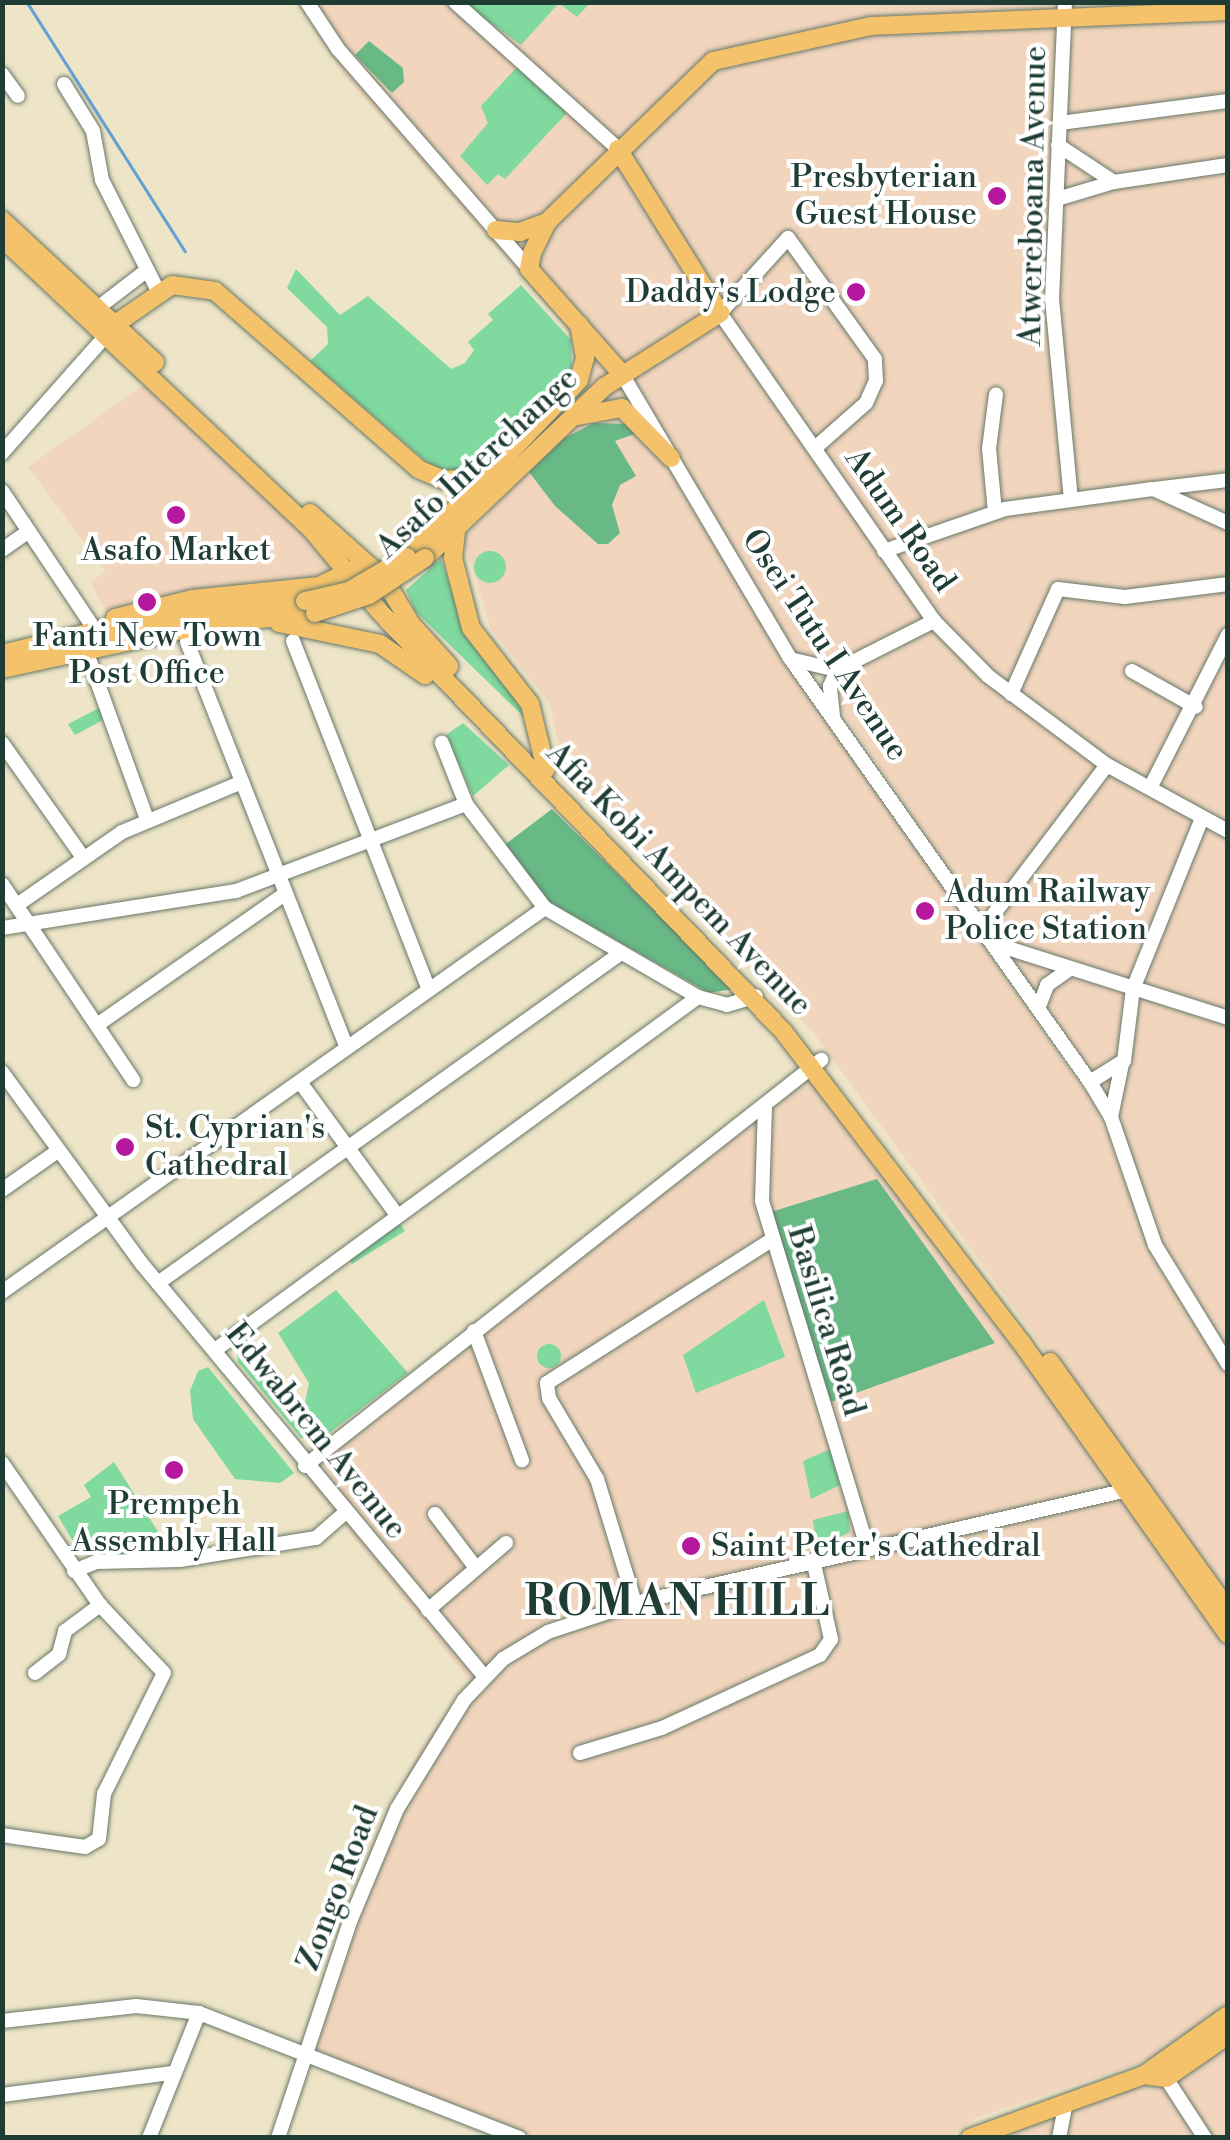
<!DOCTYPE html>
<style>
body{margin:0}
#map{position:relative;width:1230px;height:2140px;overflow:hidden;background:#eee5c8;font-family:"Libre Bodoni",serif}
div>[style]{position:absolute}
[style*='--x']{left:calc(var(--x)*1px);top:calc(var(--y)*1px);width:calc(var(--w)*1px);rotate:calc(var(--a)*1deg)}
.built>*{inset:0;background:#f1d5bd}
.green>*{inset:0;background:#80d99f}
.round{border-radius:50%}
.forest>*{inset:0;background:#68b986}
.stream>*{height:2.5px;margin:-1.25px;padding:0 1.25px;transform-origin:1.25px;border-radius:1.25px;background:#63a1d4}
.roads{filter:drop-shadow(0 0 2px #677868) drop-shadow(0 0 2px #677868)}
.minor>*{height:14px;margin:-7px;padding:0 7px;transform-origin:7px;border-radius:7px;background:#fff}
.major>*{height:18px;margin:-9px;padding:0 9px;transform-origin:9px;border-radius:9px;background:#f3c26a}
.bridges{filter:drop-shadow(0 0 2px #677868) drop-shadow(0 0 2px #677868)}
.major-bridge>*{height:18px;margin:-9px;padding:0 9px;transform-origin:9px;border-radius:9px;background:#f3c26a}
.dots>*{width:28px;height:28px;translate:-50% -50%;box-sizing:border-box;border:5px solid #fff;border-radius:50%}
span{translate:-50% -50%;white-space:nowrap;text-align:center;line-height:1.15;-webkit-text-stroke:8px #fff;paint-order:stroke}
.poi-label{font-size:32px;color:#1f3d34}
.right{translate:-100% -50%;text-align:right}
.left{translate:0 -50%;text-align:left}
.street-label{font-size:32px;color:#1f3d34}
.district-label{font-size:42px;color:#1f3d34;font-weight:700;letter-spacing:2.5px}
.frame{position:absolute;inset:0;border:5px solid #1f3d34;pointer-events:none}
</style>
<div id="map">
<div class="built">
<div style="clip-path:polygon(298px 3px,1227px 3px,1227px 1348px,1162px 1243px,1128px 1145px,1049px 1015px,836px 703px,839px 677px,812px 664px,791px 670px,1095px 1106px,1161px 1271px,1227px 1374px,1227px 1601px,813px 1032px,555px 767px,559px 746px,550px 704px,491px 629px,463px 539px,559px 441px,538px 415px,574px 374px,579px 355px,565px 326px,343px 74px)"></div>
<div style="clip-path:polygon(150px 380px,337px 562px,327px 580px,109px 616px,90px 582px,106px 572px,28px 467px)"></div>
<div style="clip-path:polygon(807px 1067px,987px 1290px,1227px 1642px,1227px 2010px,1158px 2057px,976px 2118px,950px 2137px,508px 2137px,299px 2055px,373px 1841px,422px 1746px,470px 1681px,296px 1466px)"></div>
<div style="clip-path:polygon(1227px 2031px,1227px 2137px,983px 2138px,1157px 2081px)"></div>
</div>
<div class="green">
<div style="clip-path:polygon(463px 3px,590px 3px,577px 17px,559px 3px,521px 45px)"></div>
<div style="clip-path:polygon(517px 67px,567px 113px,505px 179px,498px 174px,487px 185px,460px 156px,488px 123px,481px 106px)"></div>
<div style="clip-path:polygon(296px 269px,340px 315px,368px 296px,451px 369px,465px 363px,474px 350px,468px 342px,493px 320px,488px 314px,521px 285px,571px 340px,572px 372px,489px 463px,449px 472px,429px 464px,310px 361px,328px 344px,327px 327px,287px 288px)"></div>
<div class="round" style="left:474px;top:551px;width:32px;height:32px"></div>
<div style="clip-path:polygon(441px 559px,469px 640px,516px 693px,529px 722px,415px 611px,406px 590px)"></div>
<div style="clip-path:polygon(99px 708px,103px 720px,75px 735px,68px 724px)"></div>
<div style="clip-path:polygon(463px 723px,509px 765px,473px 796px,446px 735px)"></div>
<div style="clip-path:polygon(399px 1222px,405px 1231px,352px 1264px,348px 1257px)"></div>
<div style="clip-path:polygon(336px 1290px,408px 1373px,324px 1437px,301px 1438px,238px 1362px,236px 1341px,246px 1333px,248px 1351px,287px 1405px,303px 1412px,309px 1383px,278px 1333px)"></div>
<div style="clip-path:polygon(764px 1300px,785px 1357px,696px 1393px,683px 1355px)"></div>
<div class="round" style="left:537px;top:1344px;width:24px;height:24px"></div>
<div style="clip-path:polygon(208px 1367px,294px 1473px,280px 1483px,235px 1479px,193px 1419px,190px 1391px,198px 1371px)"></div>
<div style="clip-path:polygon(830px 1449px,840px 1485px,811px 1499px,803px 1461px)"></div>
<div style="clip-path:polygon(114px 1462px,162px 1538px,201px 1540px,203px 1549px,110px 1562px,77px 1548px,58px 1516px,91px 1497px,84px 1485px)"></div>
<div style="clip-path:polygon(848px 1511px,850px 1532px,817px 1548px,813px 1520px)"></div>
</div>
<div class="forest">
<div style="clip-path:polygon(369px 41px,403px 68px,404px 82px,392px 93px,355px 55px)"></div>
<div style="clip-path:polygon(594px 423px,632px 424px,640px 432px,615px 441px,636px 476px,620px 485px,612px 505px,620px 533px,608px 544px,598px 544px,555px 506px,529px 472px,564px 438px)"></div>
<div style="clip-path:polygon(552px 809px,733px 989px,709px 993px,546px 900px,503px 846px)"></div>
<div style="clip-path:polygon(877px 1179px,995px 1343px,831px 1402px,771px 1212px)"></div>
</div>
<div class="stream">
<div style="--x:27;--y:2;--w:295;--a:57.6"></div>
</div>
<div class="roads">
<div class="minor">
<div style="--x:307;--y:2;--w:56;--a:56.6"></div>
<div style="--x:338;--y:49;--w:291;--a:49"></div>
<div style="--x:455;--y:2;--w:219;--a:42"></div>
<div style="--x:1065;--y:2;--w:297;--a:92.5"></div>
<div style="--x:1052;--y:299;--w:201;--a:84.6"></div>
<div style="--x:2;--y:74;--w:27;--a:54"></div>
<div style="--x:64;--y:84;--w:55;--a:58.3"></div>
<div style="--x:93;--y:131;--w:50;--a:79.6"></div>
<div style="--x:102;--y:180;--w:124;--a:63.2"></div>
<div style="--x:1060;--y:123;--w:169;--a:-7.5"></div>
<div style="--x:1058;--y:145;--w:67;--a:33.5"></div>
<div style="--x:1057;--y:199;--w:59;--a:-16.6"></div>
<div style="--x:1114;--y:182;--w:115;--a:-8.5"></div>
<div style="--x:99;--y:307;--w:59;--a:-37.5"></div>
<div style="--x:622;--y:374;--w:330;--a:59.4"></div>
<div style="--x:790;--y:658;--w:519;--a:54.72"></div>
<div style="--x:1090;--y:1082;--w:41;--a:59"></div>
<div style="--x:1111;--y:1117;--w:135;--a:71"></div>
<div style="--x:1155;--y:1245;--w:140;--a:58.5"></div>
<div style="--x:815;--y:448;--w:68;--a:-41.4"></div>
<div style="--x:866;--y:403;--w:24;--a:-66"></div>
<div style="--x:876;--y:381;--w:22;--a:-93"></div>
<div style="--x:875;--y:359;--w:149;--a:-125.7"></div>
<div style="--x:788;--y:238;--w:101;--a:132.2"></div>
<div style="--x:720;--y:313;--w:375;--a:55.2"></div>
<div style="--x:934;--y:621;--w:77;--a:45.5"></div>
<div style="--x:988;--y:676;--w:149;--a:36.8"></div>
<div style="--x:1107;--y:765;--w:138;--a:28.6"></div>
<div style="--x:2;--y:453;--w:164;--a:-48.5"></div>
<div style="--x:1153;--y:489;--w:76;--a:-6.8"></div>
<div style="--x:2;--y:491;--w:167;--a:56.2"></div>
<div style="--x:995;--y:512;--w:63;--a:-95.4"></div>
<div style="--x:989;--y:449;--w:55;--a:-82.7"></div>
<div style="--x:2;--y:550;--w:33;--a:-35"></div>
<div style="--x:884;--y:551;--w:128;--a:-19.1"></div>
<div style="--x:1005;--y:509;--w:149;--a:-7.7"></div>
<div style="--x:1153;--y:489;--w:82;--a:24.4"></div>
<div style="--x:293;--y:641;--w:374;--a:68.7"></div>
<div style="--x:187;--y:642;--w:436;--a:68.5"></div>
<div style="--x:85;--y:648;--w:182;--a:70.1"></div>
<div style="--x:794;--y:660;--w:44;--a:13.1"></div>
<div style="--x:837;--y:670;--w:109;--a:-26.8"></div>
<div style="--x:1132;--y:671;--w:73;--a:29.4"></div>
<div style="--x:1011;--y:694;--w:115;--a:-65.9"></div>
<div style="--x:1058;--y:589;--w:67;--a:6.8"></div>
<div style="--x:1125;--y:597;--w:104;--a:-7.2"></div>
<div style="--x:833;--y:716;--w:30;--a:-96"></div>
<div style="--x:830;--y:686;--w:17;--a:-66"></div>
<div style="--x:2;--y:743;--w:138;--a:54.7"></div>
<div style="--x:1150;--y:788;--w:172;--a:-63"></div>
<div style="--x:466;--y:804;--w:131;--a:52.8"></div>
<div style="--x:545;--y:908;--w:177;--a:30.2"></div>
<div style="--x:698;--y:997;--w:30;--a:15"></div>
<div style="--x:727;--y:1005;--w:30;--a:-17"></div>
<div style="--x:2;--y:884;--w:236;--a:56.2"></div>
<div style="--x:17;--y:905;--w:128;--a:-34.8"></div>
<div style="--x:122;--y:832;--w:130;--a:-22.6"></div>
<div style="--x:984;--y:927;--w:203;--a:-52.8"></div>
<div style="--x:2;--y:928;--w:237;--a:-9"></div>
<div style="--x:236;--y:891;--w:246;--a:-20.7"></div>
<div style="--x:466;--y:804;--w:66;--a:-111.5"></div>
<div style="--x:995;--y:944;--w:244;--a:17.6"></div>
<div style="--x:1038;--y:1009;--w:26;--a:-69"></div>
<div style="--x:1047;--y:985;--w:29;--a:-35"></div>
<div style="--x:97;--y:1025;--w:229;--a:-34.9"></div>
<div style="--x:2;--y:1072;--w:238;--a:53.9"></div>
<div style="--x:142;--y:1264;--w:535;--a:50.3"></div>
<div style="--x:300;--y:1082;--w:165;--a:53.9"></div>
<div style="--x:1090;--y:1082;--w:40;--a:-32"></div>
<div style="--x:1124;--y:1061;--w:73;--a:-82.9"></div>
<div style="--x:1133;--y:989;--w:181;--a:-68"></div>
<div style="--x:765;--y:1106;--w:95;--a:91.8"></div>
<div style="--x:762;--y:1201;--w:362;--a:73.1"></div>
<div style="--x:1111;--y:1117;--w:54;--a:-78.3"></div>
<div style="--x:2;--y:1190;--w:68;--a:-34.9"></div>
<div style="--x:158;--y:1283;--w:569;--a:-35.48"></div>
<div style="--x:2;--y:1292;--w:665;--a:-35.27"></div>
<div style="--x:474;--y:1331;--w:138;--a:69.6"></div>
<div style="--x:215;--y:1350;--w:598;--a:-36.16"></div>
<div style="--x:2;--y:1463;--w:173;--a:55.4"></div>
<div style="--x:100;--y:1605;--w:93;--a:46.7"></div>
<div style="--x:164;--y:1673;--w:135;--a:116.4"></div>
<div style="--x:104;--y:1794;--w:45;--a:96.3"></div>
<div style="--x:99;--y:1839;--w:16;--a:150"></div>
<div style="--x:85;--y:1847;--w:84;--a:-171.8"></div>
<div style="--x:305;--y:1466;--w:657;--a:-38.2"></div>
<div style="--x:435;--y:1514;--w:68;--a:52.8"></div>
<div style="--x:74;--y:1571;--w:24;--a:-22"></div>
<div style="--x:96;--y:1562;--w:84;--a:-1.4"></div>
<div style="--x:180;--y:1560;--w:138;--a:-9.2"></div>
<div style="--x:316;--y:1538;--w:38;--a:-41"></div>
<div style="--x:635;--y:1603;--w:130;--a:-107"></div>
<div style="--x:597;--y:1479;--w:94;--a:-120.7"></div>
<div style="--x:549;--y:1398;--w:15;--a:-98"></div>
<div style="--x:547;--y:1383;--w:268;--a:-32.5"></div>
<div style="--x:428;--y:1610;--w:103;--a:-40.7"></div>
<div style="--x:35;--y:1673;--w:31;--a:-38"></div>
<div style="--x:59;--y:1654;--w:24;--a:-75"></div>
<div style="--x:65;--y:1631;--w:44;--a:-36.6"></div>
<div style="--x:580;--y:1753;--w:86;--a:-17"></div>
<div style="--x:662;--y:1728;--w:174;--a:-24.8"></div>
<div style="--x:820;--y:1655;--w:19;--a:-55"></div>
<div style="--x:831;--y:1639;--w:81;--a:-102.8"></div>
<div style="--x:2;--y:2021;--w:135;--a:-6.4"></div>
<div style="--x:136;--y:2006;--w:63;--a:6.3"></div>
<div style="--x:199;--y:2013;--w:344;--a:21.3"></div>
<div style="--x:1166;--y:2078;--w:72;--a:57"></div>
<div style="--x:2;--y:2095;--w:170;--a:-7.4"></div>
<div style="--x:149;--y:2138;--w:135;--a:-68.2"></div>
<div style="--x:278;--y:2138;--w:231;--a:-71.6"></div>
<div style="--x:351;--y:1919;--w:119;--a:-67.3"></div>
<div style="--x:397;--y:1809;--w:128;--a:-58.4"></div>
<div style="--x:464;--y:1700;--w:57;--a:-46.4"></div>
<div style="--x:503;--y:1659;--w:52;--a:-31"></div>
<div style="--x:548;--y:1632;--w:92;--a:-18.4"></div>
<div style="--x:635;--y:1603;--w:510;--a:-12.92"></div>
<div style="--x:1059;--y:2138;--w:36;--a:-79"></div>
</div>
<div class="major">
<div style="--x:2;--y:220;--w:209;--a:42.9"></div>
<div style="--x:496;--y:230;--w:24;--a:5"></div>
<div style="--x:520;--y:232;--w:29;--a:-20"></div>
<div style="--x:2;--y:238;--w:424;--a:43.3"></div>
<div style="--x:311;--y:529;--w:108;--a:50.3"></div>
<div style="--x:380;--y:612;--w:581;--a:46.12"></div>
<div style="--x:783;--y:1031;--w:392;--a:52.6"></div>
<div style="--x:1021;--y:1342;--w:358;--a:54.7"></div>
<div style="--x:117;--y:323;--w:67;--a:-34.6"></div>
<div style="--x:172;--y:285;--w:43;--a:7.9"></div>
<div style="--x:215;--y:291;--w:270;--a:41.2"></div>
<div style="--x:418;--y:469;--w:28;--a:23"></div>
<div style="--x:444;--y:480;--w:42;--a:-5.4"></div>
<div style="--x:622;--y:374;--w:140;--a:-131.5"></div>
<div style="--x:529;--y:269;--w:16;--a:-79"></div>
<div style="--x:532;--y:253;--w:34;--a:-64"></div>
<div style="--x:547;--y:222;--w:231;--a:-44.1"></div>
<div style="--x:713;--y:61;--w:162;--a:-12.5"></div>
<div style="--x:871;--y:26;--w:357;--a:-2.4"></div>
<div style="--x:578;--y:416;--w:45;--a:-10.3"></div>
<div style="--x:622;--y:408;--w:70;--a:45.6"></div>
<div style="--x:310;--y:513;--w:99;--a:41.7"></div>
<div style="--x:384;--y:579;--w:52;--a:59"></div>
<div style="--x:411;--y:624;--w:57;--a:47.9"></div>
<div style="--x:456;--y:531;--w:27;--a:96"></div>
<div style="--x:453;--y:558;--w:72;--a:75.6"></div>
<div style="--x:471;--y:628;--w:96;--a:52.2"></div>
<div style="--x:530;--y:704;--w:67;--a:76.2"></div>
<div style="--x:415;--y:551;--w:237;--a:-46.2"></div>
<div style="--x:579;--y:380;--w:23;--a:-75"></div>
<div style="--x:585;--y:358;--w:34;--a:-100"></div>
<div style="--x:425;--y:558;--w:248;--a:-43.7"></div>
<div style="--x:604;--y:387;--w:138;--a:-32.5"></div>
<div style="--x:720;--y:313;--w:193;--a:-121.9"></div>
<div style="--x:115;--y:618;--w:80;--a:-13.7"></div>
<div style="--x:193;--y:599;--w:127;--a:-5.9"></div>
<div style="--x:319;--y:586;--w:41;--a:-25.9"></div>
<div style="--x:279;--y:623;--w:103;--a:11.7"></div>
<div style="--x:380;--y:644;--w:55;--a:34.6"></div>
<div style="--x:2;--y:654;--w:105;--a:-13.8"></div>
<div style="--x:104;--y:629;--w:203;--a:-7.9"></div>
<div style="--x:2;--y:669;--w:206;--a:-12.3"></div>
<div style="--x:203;--y:625;--w:113;--a:-6.1"></div>
<div style="--x:1050;--y:1362;--w:305;--a:54.3"></div>
<div style="--x:1144;--y:2075;--w:103;--a:-35.5"></div>
<div style="--x:970;--y:2138;--w:185;--a:-19.9"></div>
<div style="--x:1144;--y:2075;--w:22;--a:8"></div>
<div style="--x:1166;--y:2078;--w:75;--a:-34.7"></div>
</div>
</div>
<div class="bridges">
<div class="major-bridge">
<div style="--x:305;--y:601;--w:45;--a:-12.8"></div>
<div style="--x:349;--y:591;--w:67;--a:-30.4"></div>
<div style="--x:315;--y:613;--w:57;--a:-18.4"></div>
<div style="--x:369;--y:595;--w:67;--a:-33.5"></div>
</div>
</div>
<div class="dots">
<div style="left:997px;top:196px;background:#b5179e"></div>
<div style="left:856px;top:292px;background:#b5179e"></div>
<div style="left:176px;top:515px;background:#b5179e"></div>
<div style="left:147px;top:602px;background:#b5179e"></div>
<div style="left:925px;top:911px;background:#b5179e"></div>
<div style="left:125px;top:1147px;background:#b5179e"></div>
<div style="left:174px;top:1470px;background:#b5179e"></div>
<div style="left:691px;top:1546px;background:#b5179e"></div>
</div>
<div class="poi-label">
<span class="right" style="left:977px;top:196px">Presbyterian<br>Guest House</span>
<span class="right" style="left:836px;top:292px">Daddy's Lodge</span>
<span style="left:176px;top:550px">Asafo Market</span>
<span style="left:147px;top:655px">Fanti New Town<br>Post Office</span>
<span class="left" style="left:945px;top:911px">Adum Railway<br>Police Station</span>
<span class="left" style="left:145px;top:1147px">St. Cyprian's<br>Cathedral</span>
<span style="left:174px;top:1523px">Prempeh<br>Assembly Hall</span>
<span class="left" style="left:711px;top:1546px">Saint Peter's Cathedral</span>
</div>
<div class="street-label">
<span style="left:1033px;top:196px;rotate:-89deg">Atwereboana Avenue</span>
<span style="left:477px;top:463px;rotate:-43deg">Asafo Interchange</span>
<span style="left:900px;top:520px;rotate:55deg">Adum Road</span>
<span style="left:825px;top:645px;rotate:56deg">Osei Tutu I Avenue</span>
<span style="left:679px;top:879px;rotate:46deg">Afia Kobi Ampem Avenue</span>
<span style="left:826px;top:1321px;rotate:73deg">Basilica Road</span>
<span style="left:316px;top:1431px;rotate:51deg">Edwabrem Avenue</span>
<span style="left:338px;top:1888px;rotate:-69deg">Zongo Road</span>
</div>
<div class="district-label">
<span style="left:678px;top:1603px">ROMAN HILL</span>
</div>
<div class="frame"></div>
</div>
